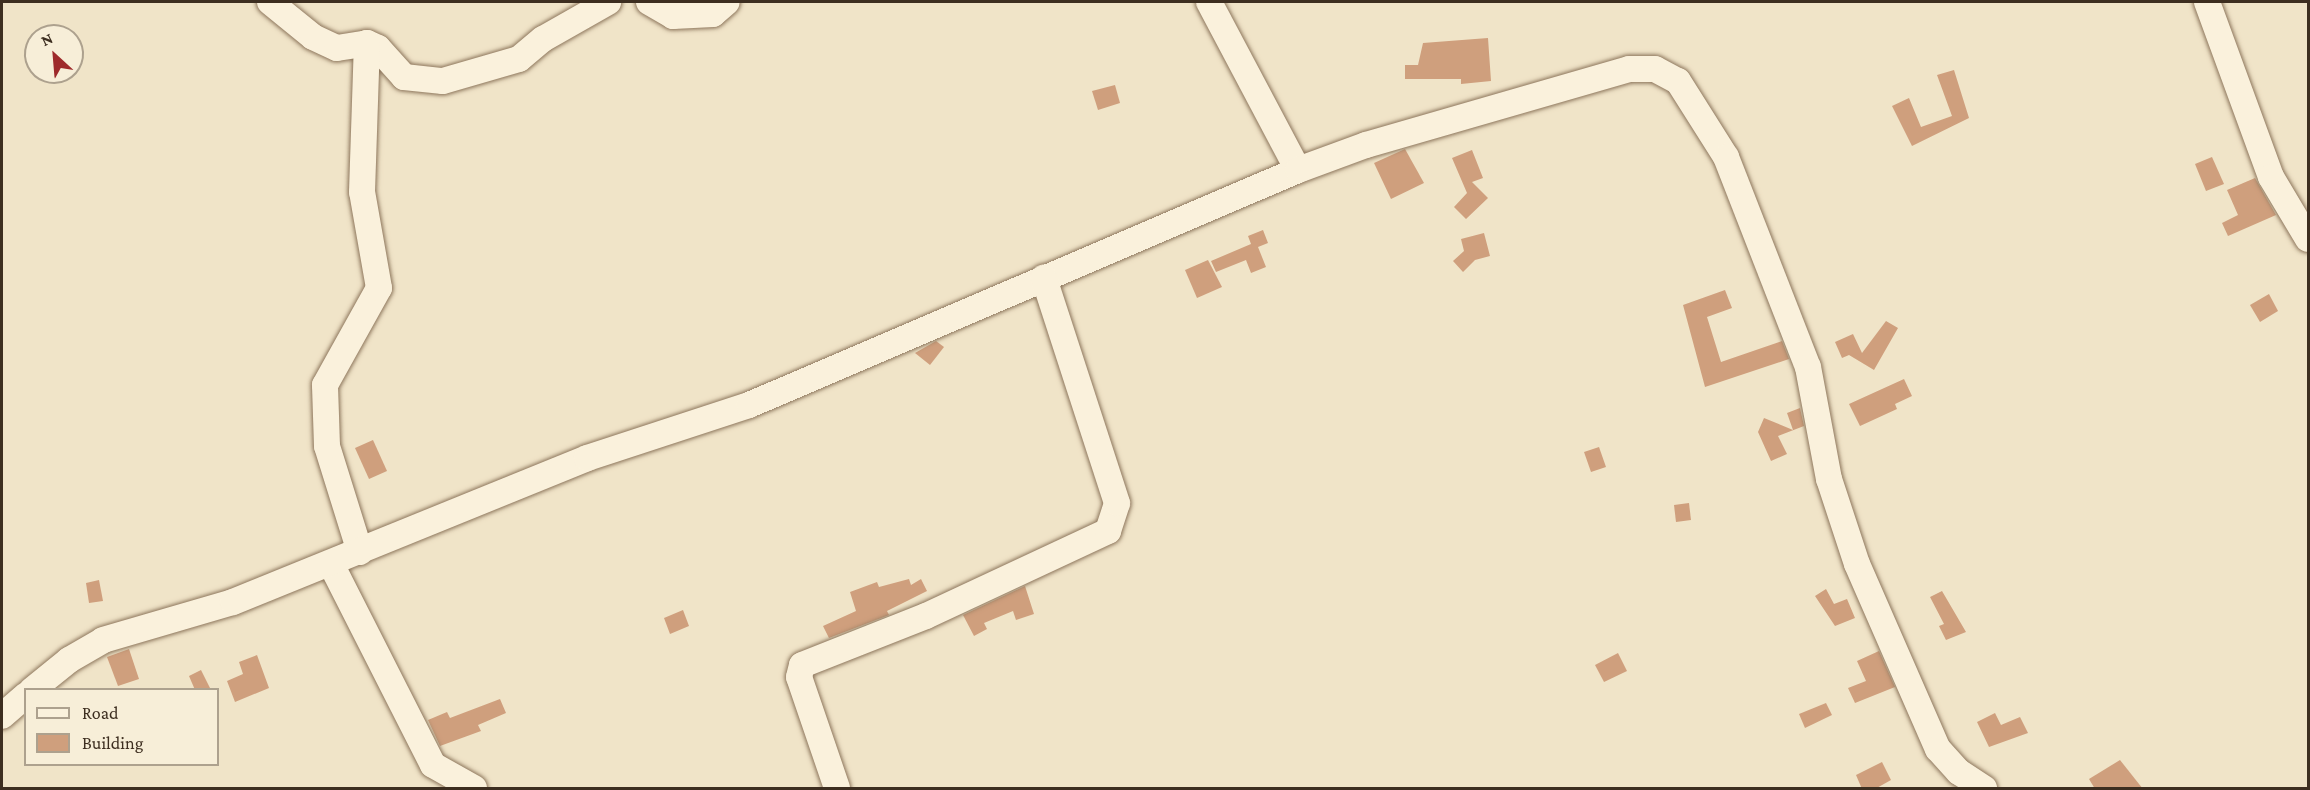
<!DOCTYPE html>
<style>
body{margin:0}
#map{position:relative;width:2310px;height:790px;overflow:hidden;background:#f0e4c8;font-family:"Crimson Pro",serif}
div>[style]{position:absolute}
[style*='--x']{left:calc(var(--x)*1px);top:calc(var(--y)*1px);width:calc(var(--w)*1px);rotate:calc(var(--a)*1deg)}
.building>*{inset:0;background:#cf9f7d}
.roads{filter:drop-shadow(0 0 2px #8d765c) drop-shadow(0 0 2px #8d765c)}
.minor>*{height:26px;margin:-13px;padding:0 13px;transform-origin:13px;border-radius:13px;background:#faf1dc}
span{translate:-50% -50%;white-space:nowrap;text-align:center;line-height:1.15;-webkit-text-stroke:4.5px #f7eed8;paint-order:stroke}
.frame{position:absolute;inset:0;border:3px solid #3d2e20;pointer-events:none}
.legend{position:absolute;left:24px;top:688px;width:195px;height:78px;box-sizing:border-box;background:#f7eed8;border:2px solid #ada18e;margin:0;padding:8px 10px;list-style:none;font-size:18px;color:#3d2e20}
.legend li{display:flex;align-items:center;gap:12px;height:30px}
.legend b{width:30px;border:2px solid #ada18e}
.north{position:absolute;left:24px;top:24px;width:60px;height:60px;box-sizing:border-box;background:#f7eed8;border:2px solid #ada18e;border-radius:50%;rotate:334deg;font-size:16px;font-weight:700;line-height:24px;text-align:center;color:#3d2e20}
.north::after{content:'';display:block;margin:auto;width:21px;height:27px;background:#9e2a2b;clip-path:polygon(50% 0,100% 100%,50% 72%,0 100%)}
</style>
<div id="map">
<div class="building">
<div style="clip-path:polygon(1488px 38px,1491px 81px,1461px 84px,1461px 79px,1405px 79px,1405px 65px,1418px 65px,1423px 43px)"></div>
<div style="clip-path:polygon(1954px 70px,1969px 118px,1912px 146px,1892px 106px,1909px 98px,1921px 127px,1952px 116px,1937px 75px)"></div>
<div style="clip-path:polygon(1115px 85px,1120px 103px,1098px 110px,1092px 91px)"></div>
<div style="clip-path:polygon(1405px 149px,1424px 183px,1391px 199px,1374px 163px)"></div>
<div style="clip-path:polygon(1472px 150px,1483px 178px,1472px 182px,1488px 198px,1466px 219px,1454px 207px,1467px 193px,1452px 158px)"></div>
<div style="clip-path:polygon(2212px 157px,2224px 184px,2206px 191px,2195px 164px)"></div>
<div style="clip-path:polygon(2255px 178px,2276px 215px,2228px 236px,2222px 223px,2238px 215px,2227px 190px)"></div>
<div style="clip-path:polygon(1263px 230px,1268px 243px,1258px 247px,1266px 267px,1251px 273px,1246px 260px,1216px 272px,1211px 261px,1251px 244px,1248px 236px)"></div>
<div style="clip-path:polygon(1484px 233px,1490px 256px,1475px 260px,1463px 272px,1453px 261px,1464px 251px,1461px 239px)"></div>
<div style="clip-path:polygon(1208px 260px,1222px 287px,1197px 298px,1185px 270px)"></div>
<div style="clip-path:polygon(1725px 290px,1732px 308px,1707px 317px,1721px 362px,1782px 341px,1789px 359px,1705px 387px,1683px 305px)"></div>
<div style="clip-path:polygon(2269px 294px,2278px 311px,2260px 322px,2250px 305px)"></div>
<div style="clip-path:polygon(1886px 321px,1898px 328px,1874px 370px,1849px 355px,1842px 358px,1835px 342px,1853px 334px,1862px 353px)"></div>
<div style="clip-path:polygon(936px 341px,944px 347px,930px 365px,915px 353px)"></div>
<div style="clip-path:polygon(1904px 379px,1912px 396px,1895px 404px,1897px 409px,1860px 426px,1849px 404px)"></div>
<div style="clip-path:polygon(1800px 408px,1804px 426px,1778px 436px,1787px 454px,1771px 461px,1758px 432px,1764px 418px,1793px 430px,1787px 413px)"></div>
<div style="clip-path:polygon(373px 440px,387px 471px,369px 479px,355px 448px)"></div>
<div style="clip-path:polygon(1599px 447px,1606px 467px,1591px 472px,1584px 452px)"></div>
<div style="clip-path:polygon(1689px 503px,1691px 520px,1676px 522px,1674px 505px)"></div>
<div style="clip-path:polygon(909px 579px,911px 585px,921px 579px,927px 591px,887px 611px,889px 615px,829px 638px,823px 626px,856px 611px,850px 592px,877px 582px,879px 587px)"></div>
<div style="clip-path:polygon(99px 580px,103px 601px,89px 603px,86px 583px)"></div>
<div style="clip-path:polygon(1025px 586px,1034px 614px,1016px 620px,1013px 611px,984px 623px,987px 629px,974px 636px,963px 615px)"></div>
<div style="clip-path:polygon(1826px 589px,1834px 604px,1847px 599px,1855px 618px,1835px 626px,1815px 596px)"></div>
<div style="clip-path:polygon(1942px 591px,1966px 632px,1946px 640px,1939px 626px,1944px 624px,1930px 597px)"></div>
<div style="clip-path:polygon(683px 610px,689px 626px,670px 634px,664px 618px)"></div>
<div style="clip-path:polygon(129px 649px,139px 679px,118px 686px,107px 657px)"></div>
<div style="clip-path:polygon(1879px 651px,1895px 687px,1855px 703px,1848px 688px,1866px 681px,1857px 661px)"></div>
<div style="clip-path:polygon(1618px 653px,1627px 671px,1604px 682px,1595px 665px)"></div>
<div style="clip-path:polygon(257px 655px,269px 688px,235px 702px,227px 681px,243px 674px,239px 662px)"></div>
<div style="clip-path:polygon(201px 670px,211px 690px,195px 690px,189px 676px)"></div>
<div style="clip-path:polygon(500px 699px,506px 713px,478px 725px,481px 731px,440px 746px,428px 720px,447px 712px,450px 718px)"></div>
<div style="clip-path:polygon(1826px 703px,1832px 715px,1805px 728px,1799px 714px)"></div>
<div style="clip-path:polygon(1995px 713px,2001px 725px,2020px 717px,2028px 733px,1989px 747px,1977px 722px)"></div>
<div style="clip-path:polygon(2120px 760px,2143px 789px,2095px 789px,2089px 779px)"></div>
<div style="clip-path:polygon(1882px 762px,1891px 780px,1875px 789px,1862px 789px,1856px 775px)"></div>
</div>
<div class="roads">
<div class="minor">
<div style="--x:270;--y:2;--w:55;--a:39.1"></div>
<div style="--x:313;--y:37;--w:26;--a:25"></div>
<div style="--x:337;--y:48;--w:30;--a:-9"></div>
<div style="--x:367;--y:43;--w:12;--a:24"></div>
<div style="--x:378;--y:48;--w:39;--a:48"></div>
<div style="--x:404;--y:77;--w:39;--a:6"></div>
<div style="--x:443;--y:81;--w:79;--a:-16.1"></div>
<div style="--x:519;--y:59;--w:31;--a:-40"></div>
<div style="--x:543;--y:39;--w:75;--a:-29.6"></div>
<div style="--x:649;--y:2;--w:28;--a:30"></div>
<div style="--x:673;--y:16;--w:40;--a:-2.9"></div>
<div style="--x:713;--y:14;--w:18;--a:-41"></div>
<div style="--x:1209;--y:2;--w:190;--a:62.1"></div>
<div style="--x:2207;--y:2;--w:186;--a:69.9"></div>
<div style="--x:2271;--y:177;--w:72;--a:59.2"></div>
<div style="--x:360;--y:552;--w:111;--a:-107.3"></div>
<div style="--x:327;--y:446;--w:61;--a:-91.9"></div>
<div style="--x:325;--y:385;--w:111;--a:-60.9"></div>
<div style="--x:379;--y:288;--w:97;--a:-100"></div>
<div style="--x:362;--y:192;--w:149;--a:-88.1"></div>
<div style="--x:331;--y:564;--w:225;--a:63.1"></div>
<div style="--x:433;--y:765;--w:47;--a:29.3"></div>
<div style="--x:32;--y:690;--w:48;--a:-39"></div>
<div style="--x:69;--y:660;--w:39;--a:-30"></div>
<div style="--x:103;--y:640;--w:135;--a:-16.3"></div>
<div style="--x:233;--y:602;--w:382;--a:-22.1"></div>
<div style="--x:587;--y:458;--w:170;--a:-18.1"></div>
<div style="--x:749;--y:405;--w:597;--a:-23.17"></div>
<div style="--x:1298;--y:170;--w:72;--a:-20.2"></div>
<div style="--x:1366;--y:145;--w:274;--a:-16.1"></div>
<div style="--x:1629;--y:69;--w:26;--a:0"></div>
<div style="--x:1655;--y:69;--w:26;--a:28"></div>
<div style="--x:1678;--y:81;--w:90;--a:57.7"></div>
<div style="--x:1726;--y:157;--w:225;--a:68.7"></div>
<div style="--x:1808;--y:367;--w:114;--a:79.4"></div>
<div style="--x:1829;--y:479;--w:89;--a:71.8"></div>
<div style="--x:1857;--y:564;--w:202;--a:66.4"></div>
<div style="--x:1938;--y:749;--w:31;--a:48"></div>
<div style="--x:1959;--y:772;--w:30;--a:33"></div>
<div style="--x:2;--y:716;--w:32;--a:-41"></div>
<div style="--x:837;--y:788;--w:117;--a:-108.9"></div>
<div style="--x:799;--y:677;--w:12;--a:-76"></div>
<div style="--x:802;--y:665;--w:133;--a:-21.6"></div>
<div style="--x:926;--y:616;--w:201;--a:-25"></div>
<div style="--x:1108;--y:531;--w:29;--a:-72"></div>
<div style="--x:1117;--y:503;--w:237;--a:-108"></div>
</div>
</div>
<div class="frame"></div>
<ul class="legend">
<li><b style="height:8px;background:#faf1dc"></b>Road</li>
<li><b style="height:16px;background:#cf9f7d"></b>Building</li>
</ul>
<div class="north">N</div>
</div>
